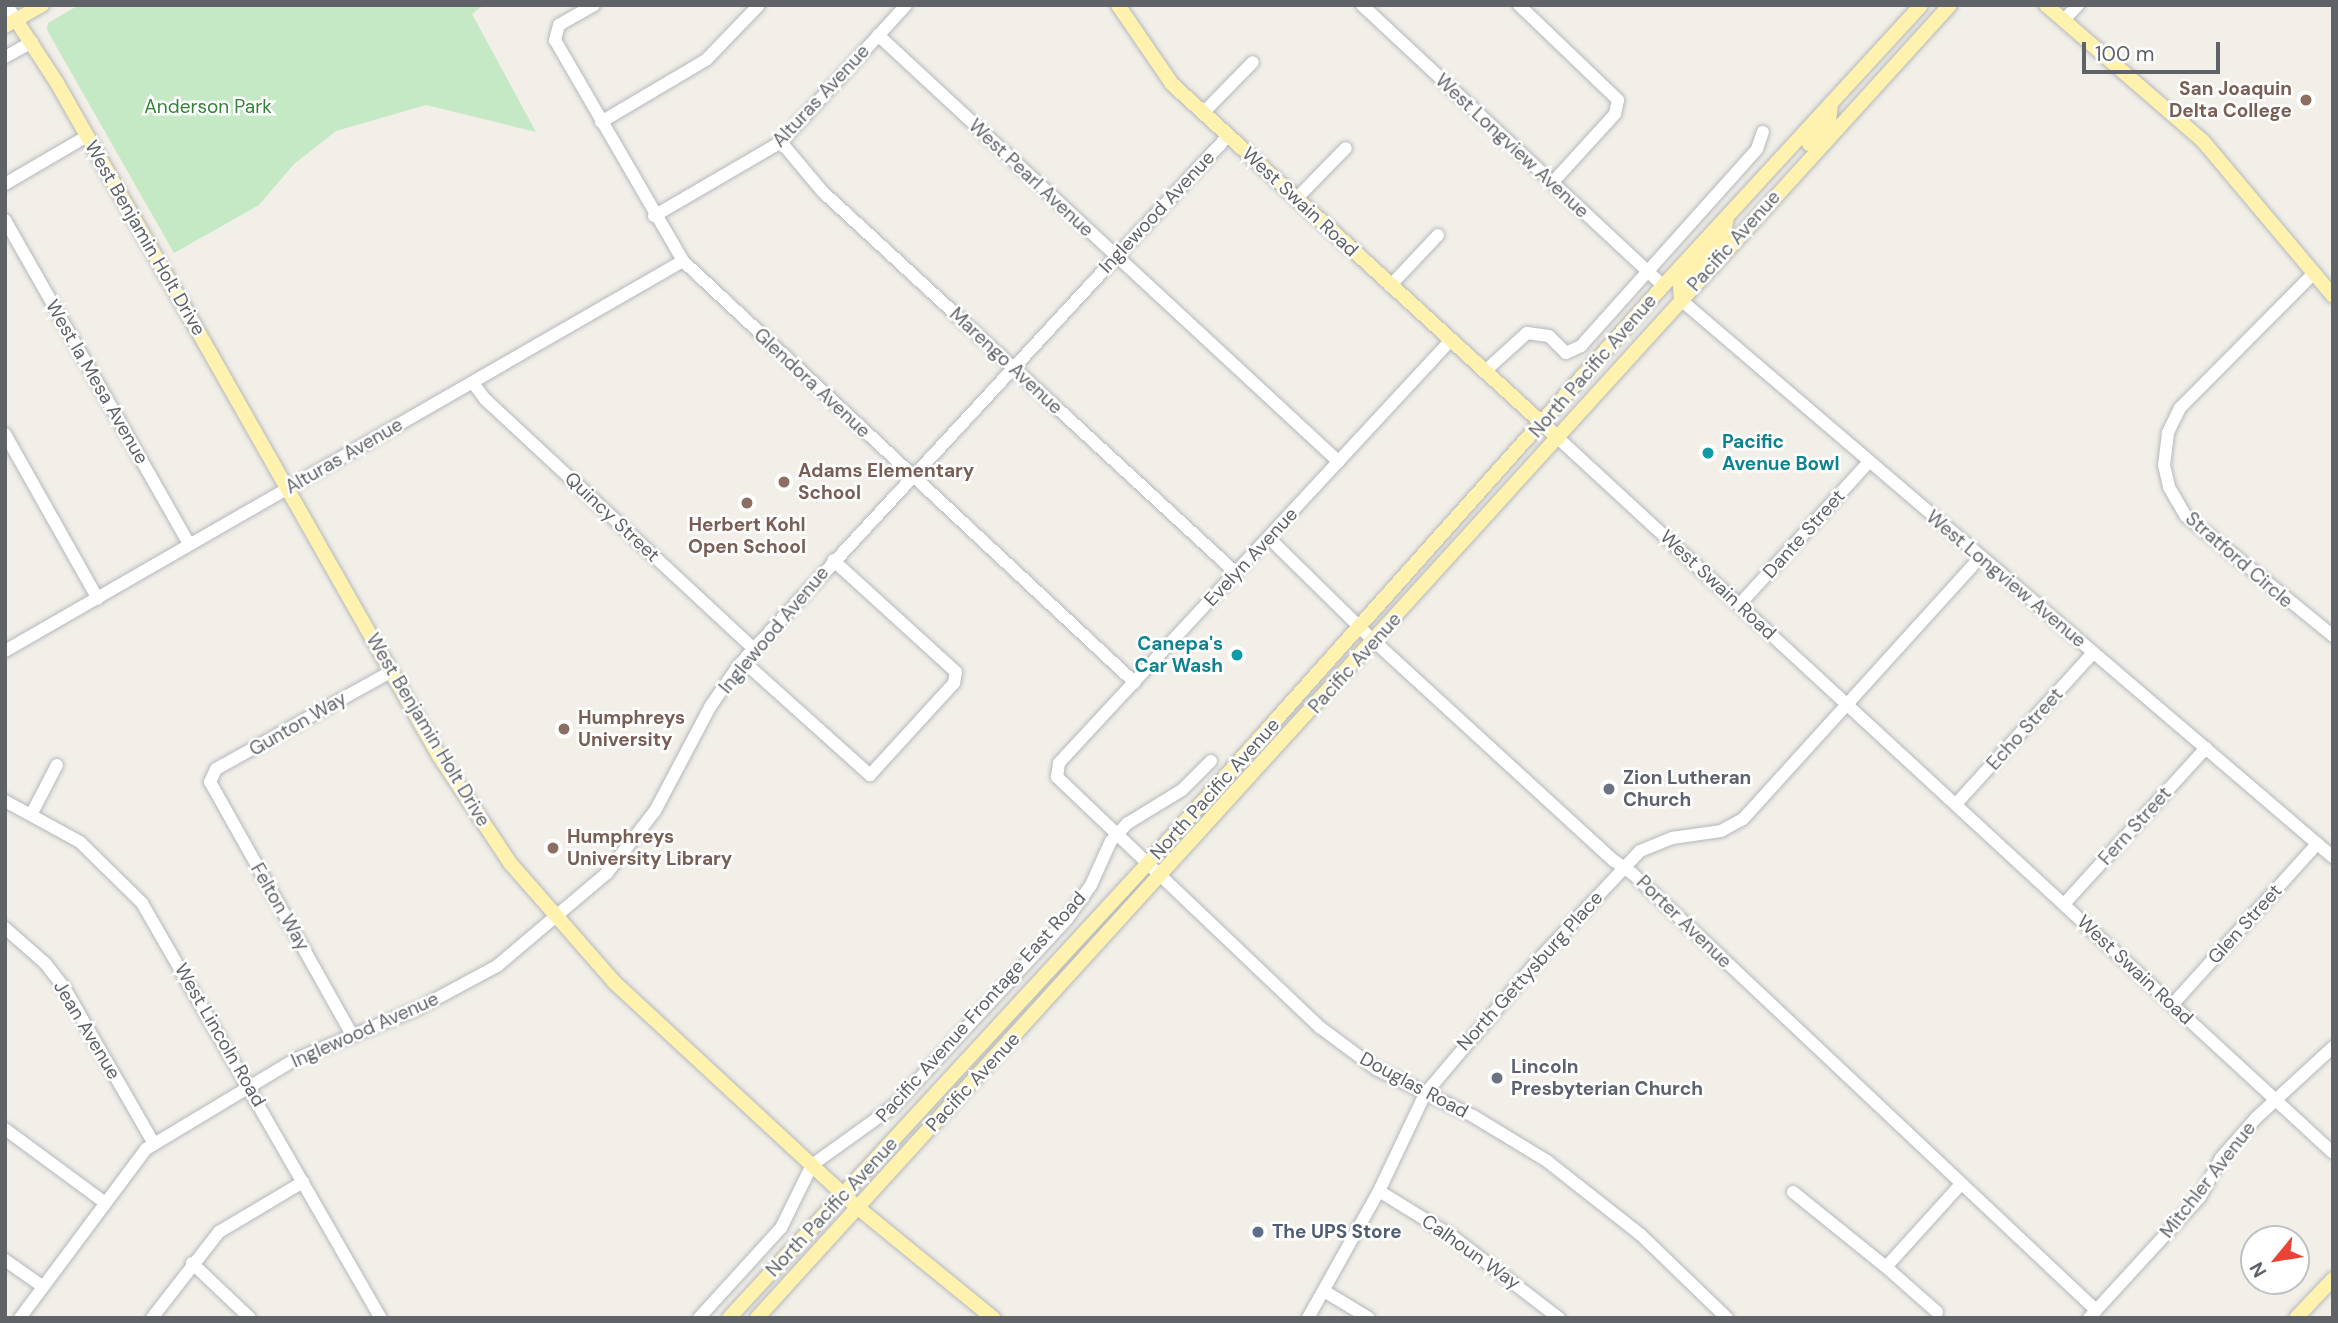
<!DOCTYPE html>
<style>
body{margin:0}
#map{position:relative;width:2338px;height:1323px;overflow:hidden;background:#f1efe8;font-family:"DM Sans",sans-serif}
div>[style]{position:absolute}
[style*='--x']{left:calc(var(--x)*1px);top:calc(var(--y)*1px);width:calc(var(--w)*1px);rotate:calc(var(--a)*1deg)}
.green>*{inset:0;background:#c5e8c5}
.roads{filter:drop-shadow(0 0 2px #b5b8bc) drop-shadow(0 0 2px #b5b8bc)}
.minor>*{height:12px;margin:-6px;padding:0 6px;transform-origin:6px;border-radius:6px;background:#fff}
.major>*{height:14px;margin:-7px;padding:0 7px;transform-origin:7px;border-radius:7px;background:#fff2af}
.dots>*{width:19px;height:19px;translate:-50% -50%;box-sizing:border-box;border:4px solid #fff;border-radius:50%}
span{translate:-50% -50%;white-space:nowrap;text-align:center;line-height:1.15;-webkit-text-stroke:5px #fff;paint-order:stroke}
.education-label{font-size:19px;color:#785e54;font-weight:700}
.right{translate:-100% -50%;text-align:right}
.left{translate:0 -50%;text-align:left}
.street-label{font-size:19px;color:#5f6368}
.park-label{font-size:19px;color:#348238}
.culture-label{font-size:19px;color:#0d838f;font-weight:700}
.worship-label{font-size:19px;color:#5b616d;font-weight:700}
.service-label{font-size:19px;color:#4e5e75;font-weight:700}
.frame{position:absolute;inset:0;border:7px solid #5f6368;pointer-events:none}
.north{position:absolute;left:2240px;top:1225px;width:70px;height:70px;box-sizing:border-box;background:#fff;border:2px solid #bfc1c3;border-radius:50%;rotate:240deg;font-size:19px;font-weight:700;line-height:28px;text-align:center;color:#5f6368}
.north::after{content:'';display:block;margin:auto;width:24px;height:32px;background:#ea4335;clip-path:polygon(50% 0,100% 100%,50% 72%,0 100%)}
.scale{position:absolute;left:2082px;top:42px;width:138px;height:32px;box-sizing:border-box;border:4px solid #5f6368;border-top:0;padding-left:9px;font-size:21px;line-height:24px;white-space:nowrap;color:#5f6368;-webkit-text-stroke:5px #fff;paint-order:stroke}
</style>
<div id="map">
<div class="green">
<div style="clip-path:polygon(79px 5px,484px 5px,472px 14px,536px 132px,426px 105px,336px 131px,294px 164px,259px 205px,174px 253px,47px 30px,48px 23px)"></div>
</div>
<div class="roads">
<div class="minor">
<div style="--x:7;--y:5;--w:17;--a:59"></div>
<div style="--x:594;--y:5;--w:40;--a:150.3"></div>
<div style="--x:559;--y:25;--w:16;--a:105"></div>
<div style="--x:555;--y:40;--w:255;--a:59.9"></div>
<div style="--x:683;--y:261;--w:618;--a:43.03"></div>
<div style="--x:1362;--y:5;--w:412;--a:43"></div>
<div style="--x:1519;--y:5;--w:137;--a:43.8"></div>
<div style="--x:1618;--y:100;--w:14;--a:102"></div>
<div style="--x:1615;--y:114;--w:93;--a:132.4"></div>
<div style="--x:2064;--y:20;--w:21;--a:-47"></div>
<div style="--x:878;--y:35;--w:628;--a:42.81"></div>
<div style="--x:5;--y:57;--w:31;--a:-29"></div>
<div style="--x:1203;--y:113;--w:71;--a:-45.6"></div>
<div style="--x:601;--y:122;--w:122;--a:-30.6"></div>
<div style="--x:706;--y:60;--w:76;--a:-46.1"></div>
<div style="--x:781;--y:142;--w:65;--a:50"></div>
<div style="--x:823;--y:192;--w:562;--a:42.69"></div>
<div style="--x:5;--y:184;--w:95;--a:-30.3"></div>
<div style="--x:1296;--y:199;--w:71;--a:-45.6"></div>
<div style="--x:654;--y:216;--w:147;--a:-30.2"></div>
<div style="--x:781;--y:142;--w:185;--a:-47.6"></div>
<div style="--x:5;--y:220;--w:373;--a:60.4"></div>
<div style="--x:2313;--y:274;--w:189;--a:134.8"></div>
<div style="--x:2180;--y:408;--w:28;--a:116"></div>
<div style="--x:2168;--y:433;--w:32;--a:97"></div>
<div style="--x:2164;--y:465;--w:23;--a:77"></div>
<div style="--x:2169;--y:487;--w:34;--a:60"></div>
<div style="--x:2186;--y:516;--w:190;--a:39.2"></div>
<div style="--x:1390;--y:286;--w:70;--a:-46.7"></div>
<div style="--x:1681;--y:300;--w:858;--a:40.51"></div>
<div style="--x:1450;--y:341;--w:575;--a:132.82"></div>
<div style="--x:1059;--y:763;--w:14;--a:98"></div>
<div style="--x:1057;--y:777;--w:364;--a:43.6"></div>
<div style="--x:1321;--y:1028;--w:69;--a:36.7"></div>
<div style="--x:1376;--y:1069;--w:108;--a:25.9"></div>
<div style="--x:1473;--y:1116;--w:87;--a:31.3"></div>
<div style="--x:1547;--y:1161;--w:120;--a:38.2"></div>
<div style="--x:1641;--y:1235;--w:120;--a:44"></div>
<div style="--x:1484;--y:372;--w:58;--a:-42.2"></div>
<div style="--x:1527;--y:333;--w:22;--a:8"></div>
<div style="--x:1549;--y:336;--w:24;--a:45"></div>
<div style="--x:1566;--y:353;--w:17;--a:-25"></div>
<div style="--x:1581;--y:346;--w:264;--a:-48.2"></div>
<div style="--x:1757;--y:149;--w:18;--a:-71"></div>
<div style="--x:473;--y:383;--w:21;--a:53"></div>
<div style="--x:486;--y:400;--w:366;--a:42.9"></div>
<div style="--x:5;--y:434;--w:189;--a:60.6"></div>
<div style="--x:1558;--y:438;--w:1054;--a:42.69"></div>
<div style="--x:1269;--y:538;--w:148;--a:44.5"></div>
<div style="--x:1375;--y:642;--w:323;--a:42.5"></div>
<div style="--x:1613;--y:860;--w:24;--a:35"></div>
<div style="--x:1633;--y:874;--w:636;--a:43.28"></div>
<div style="--x:1740;--y:604;--w:190;--a:-47.8"></div>
<div style="--x:5;--y:651;--w:782;--a:-29.91"></div>
<div style="--x:743;--y:661;--w:171;--a:41.9"></div>
<div style="--x:870;--y:775;--w:125;--a:-47.6"></div>
<div style="--x:954;--y:683;--w:11;--a:-80"></div>
<div style="--x:956;--y:672;--w:166;--a:-137.7"></div>
<div style="--x:5;--y:801;--w:85;--a:28.7"></div>
<div style="--x:80;--y:842;--w:87;--a:44.5"></div>
<div style="--x:142;--y:903;--w:479;--a:60.1"></div>
<div style="--x:1956;--y:804;--w:204;--a:-47.8"></div>
<div style="--x:32;--y:813;--w:54;--a:-62.5"></div>
<div style="--x:2064;--y:904;--w:211;--a:-47.7"></div>
<div style="--x:5;--y:928;--w:53;--a:41.2"></div>
<div style="--x:45;--y:963;--w:33;--a:52"></div>
<div style="--x:65;--y:989;--w:179;--a:60.1"></div>
<div style="--x:2172;--y:1005;--w:217;--a:-48"></div>
<div style="--x:351;--y:1033;--w:288;--a:-119.3"></div>
<div style="--x:210;--y:782;--w:14;--a:-65"></div>
<div style="--x:216;--y:769;--w:201;--a:-29.1"></div>
<div style="--x:5;--y:1129;--w:123;--a:36.4"></div>
<div style="--x:1379;--y:1191;--w:86;--a:31.7"></div>
<div style="--x:1452;--y:1236;--w:135;--a:37.5"></div>
<div style="--x:1793;--y:1192;--w:119;--a:38.9"></div>
<div style="--x:1886;--y:1267;--w:112;--a:-47.9"></div>
<div style="--x:5;--y:1260;--w:45;--a:35.1"></div>
<div style="--x:192;--y:1263;--w:80;--a:43.5"></div>
<div style="--x:1886;--y:1267;--w:68;--a:41.4"></div>
<div style="--x:1324;--y:1291;--w:52;--a:31"></div>
<div style="--x:20;--y:1318;--w:211;--a:-53.3"></div>
<div style="--x:146;--y:1149;--w:175;--a:-31"></div>
<div style="--x:296;--y:1059;--w:133;--a:-22.5"></div>
<div style="--x:419;--y:1008;--w:89;--a:-28.3"></div>
<div style="--x:497;--y:966;--w:144;--a:-40.2"></div>
<div style="--x:607;--y:873;--w:78;--a:-52.3"></div>
<div style="--x:655;--y:811;--w:118;--a:-62.1"></div>
<div style="--x:710;--y:707;--w:51;--a:-55.4"></div>
<div style="--x:739;--y:665;--w:720;--a:-47.25"></div>
<div style="--x:152;--y:1318;--w:109;--a:-52.1"></div>
<div style="--x:219;--y:1232;--w:98;--a:-30.8"></div>
<div style="--x:699;--y:1318;--w:122;--a:-47.7"></div>
<div style="--x:781;--y:1228;--w:70;--a:-63.8"></div>
<div style="--x:812;--y:1165;--w:101;--a:-35.7"></div>
<div style="--x:894;--y:1106;--w:255;--a:-47.2"></div>
<div style="--x:1067;--y:919;--w:42;--a:-54.8"></div>
<div style="--x:1091;--y:885;--w:48;--a:-65.6"></div>
<div style="--x:1111;--y:841;--w:25;--a:-47"></div>
<div style="--x:1128;--y:823;--w:63;--a:-31.4"></div>
<div style="--x:1182;--y:790;--w:41;--a:-45"></div>
<div style="--x:1308;--y:1318;--w:145;--a:-60.8"></div>
<div style="--x:1379;--y:1191;--w:107;--a:-64.6"></div>
<div style="--x:1425;--y:1094;--w:177;--a:-49.8"></div>
<div style="--x:1539;--y:959;--w:148;--a:-46.9"></div>
<div style="--x:1640;--y:851;--w:35;--a:-22"></div>
<div style="--x:1672;--y:838;--w:49;--a:-8.1"></div>
<div style="--x:1721;--y:831;--w:25;--a:-29"></div>
<div style="--x:1743;--y:819;--w:353;--a:-47.8"></div>
<div style="--x:2089;--y:1318;--w:164;--a:-47.5"></div>
<div style="--x:2200;--y:1197;--w:44;--a:-61.7"></div>
<div style="--x:2221;--y:1158;--w:53;--a:-48.8"></div>
<div style="--x:2256;--y:1118;--w:105;--a:-42.7"></div>
</div>
<div class="major">
<div style="--x:1118;--y:5;--w:96;--a:55.6"></div>
<div style="--x:1172;--y:84;--w:524;--a:42.52"></div>
<div style="--x:2046;--y:5;--w:208;--a:40.9"></div>
<div style="--x:2203;--y:141;--w:202;--a:50"></div>
<div style="--x:16;--y:20;--w:75;--a:56.9"></div>
<div style="--x:57;--y:83;--w:774;--a:60.42"></div>
<div style="--x:439;--y:756;--w:128;--a:56.4"></div>
<div style="--x:510;--y:863;--w:158;--a:48.8"></div>
<div style="--x:614;--y:982;--w:331;--a:42.8"></div>
<div style="--x:857;--y:1207;--w:176;--a:39.2"></div>
<div style="--x:5;--y:26;--w:43;--a:-29.6"></div>
<div style="--x:1809;--y:144;--w:30;--a:-48"></div>
<div style="--x:1829;--y:122;--w:19;--a:-84"></div>
<div style="--x:1681;--y:300;--w:15;--a:-94"></div>
<div style="--x:1680;--y:285;--w:63;--a:-48.2"></div>
<div style="--x:1722;--y:238;--w:21;--a:-76"></div>
<div style="--x:729;--y:1318;--w:620;--a:-47.35"></div>
<div style="--x:1149;--y:862;--w:772;--a:-48.26"></div>
<div style="--x:1663;--y:286;--w:381;--a:-47.4"></div>
<div style="--x:757;--y:1318;--w:1774;--a:-47.74"></div>
<div style="--x:2296;--y:1318;--w:54;--a:-46.5"></div>
</div>
</div>
<div class="dots">
<div style="left:2306px;top:100px;background:#8d6e63"></div>
<div style="left:1708px;top:453px;background:#0f9aa8"></div>
<div style="left:784px;top:482px;background:#8d6e63"></div>
<div style="left:747px;top:503px;background:#8d6e63"></div>
<div style="left:1237px;top:655px;background:#0f9aa8"></div>
<div style="left:564px;top:729px;background:#8d6e63"></div>
<div style="left:1609px;top:789px;background:#6b7280"></div>
<div style="left:553px;top:848px;background:#8d6e63"></div>
<div style="left:1497px;top:1078px;background:#6b7280"></div>
<div style="left:1258px;top:1232px;background:#5c6f8a"></div>
</div>
<div class="education-label">
<span class="right" style="left:2292px;top:100px">San Joaquin<br>Delta College</span>
<span class="left" style="left:798px;top:482px">Adams Elementary<br>School</span>
<span style="left:747px;top:536px">Herbert Kohl<br>Open School</span>
<span class="left" style="left:578px;top:729px">Humphreys<br>University</span>
<span class="left" style="left:567px;top:848px">Humphreys<br>University Library</span>
</div>
<div class="street-label">
<span style="left:821px;top:96px;rotate:-47deg">Alturas Avenue</span>
<span style="left:1512px;top:146px;rotate:43deg">West Longview Avenue</span>
<span style="left:1031px;top:178px;rotate:43deg">West Pearl Avenue</span>
<span style="left:1300px;top:202px;rotate:43deg">West Swain Road</span>
<span style="left:1157px;top:212px;rotate:-47deg">Inglewood Avenue</span>
<span style="left:145px;top:238px;rotate:60deg">West Benjamin Holt Drive</span>
<span style="left:1734px;top:241px;rotate:-48deg">Pacific Avenue</span>
<span style="left:1006px;top:361px;rotate:43deg">Marengo Avenue</span>
<span style="left:1593px;top:366px;rotate:-49deg">North Pacific Avenue</span>
<span style="left:97px;top:382px;rotate:60deg">West la Mesa Avenue</span>
<span style="left:812px;top:383px;rotate:43deg">Glendora Avenue</span>
<span style="left:344px;top:456px;rotate:-30deg">Alturas Avenue</span>
<span style="left:612px;top:517px;rotate:43deg">Quincy Street</span>
<span style="left:1804px;top:534px;rotate:-48deg">Dante Street</span>
<span style="left:1251px;top:557px;rotate:-47deg">Evelyn Avenue</span>
<span style="left:2239px;top:560px;rotate:41deg">Stratford Circle</span>
<span style="left:2006px;top:579px;rotate:40deg">West Longview Avenue</span>
<span style="left:1718px;top:585px;rotate:43deg">West Swain Road</span>
<span style="left:774px;top:630px;rotate:-50deg">Inglewood Avenue</span>
<span style="left:1355px;top:663px;rotate:-48deg">Pacific Avenue</span>
<span style="left:298px;top:724px;rotate:-30deg">Gunton Way</span>
<span style="left:2025px;top:729px;rotate:-48deg">Echo Street</span>
<span style="left:428px;top:730px;rotate:59deg">West Benjamin Holt Drive</span>
<span style="left:1215px;top:789px;rotate:-48deg">North Pacific Avenue</span>
<span style="left:2135px;top:826px;rotate:-48deg">Fern Street</span>
<span style="left:280px;top:907px;rotate:60deg">Felton Way</span>
<span style="left:1684px;top:922px;rotate:44deg">Porter Avenue</span>
<span style="left:2245px;top:924px;rotate:-48deg">Glen Street</span>
<span style="left:2135px;top:970px;rotate:43deg">West Swain Road</span>
<span style="left:1530px;top:971px;rotate:-48deg">North Gettysburg Place</span>
<span style="left:981px;top:1007px;rotate:-48deg">Pacific Avenue Frontage East Road</span>
<span style="left:87px;top:1030px;rotate:59deg">Jean Avenue</span>
<span style="left:365px;top:1030px;rotate:-24deg">Inglewood Avenue</span>
<span style="left:220px;top:1035px;rotate:60deg">West Lincoln Road</span>
<span style="left:973px;top:1082px;rotate:-47deg">Pacific Avenue</span>
<span style="left:1414px;top:1085px;rotate:28deg">Douglas Road</span>
<span style="left:2208px;top:1180px;rotate:-52deg">Mitchler Avenue</span>
<span style="left:832px;top:1207px;rotate:-47deg">North Pacific Avenue</span>
<span style="left:1471px;top:1252px;rotate:35deg">Calhoun Way</span>
</div>
<div class="park-label">
<span style="left:208px;top:107px">Anderson Park</span>
</div>
<div class="culture-label">
<span class="left" style="left:1722px;top:453px">Pacific<br>Avenue Bowl</span>
<span class="right" style="left:1223px;top:655px">Canepa's<br>Car Wash</span>
</div>
<div class="worship-label">
<span class="left" style="left:1623px;top:789px">Zion Lutheran<br>Church</span>
<span class="left" style="left:1511px;top:1078px">Lincoln<br>Presbyterian Church</span>
</div>
<div class="service-label">
<span class="left" style="left:1272px;top:1232px">The UPS Store</span>
</div>
<div class="frame"></div>
<div class="north">N</div>
<div class="scale">100 m</div>
</div>
